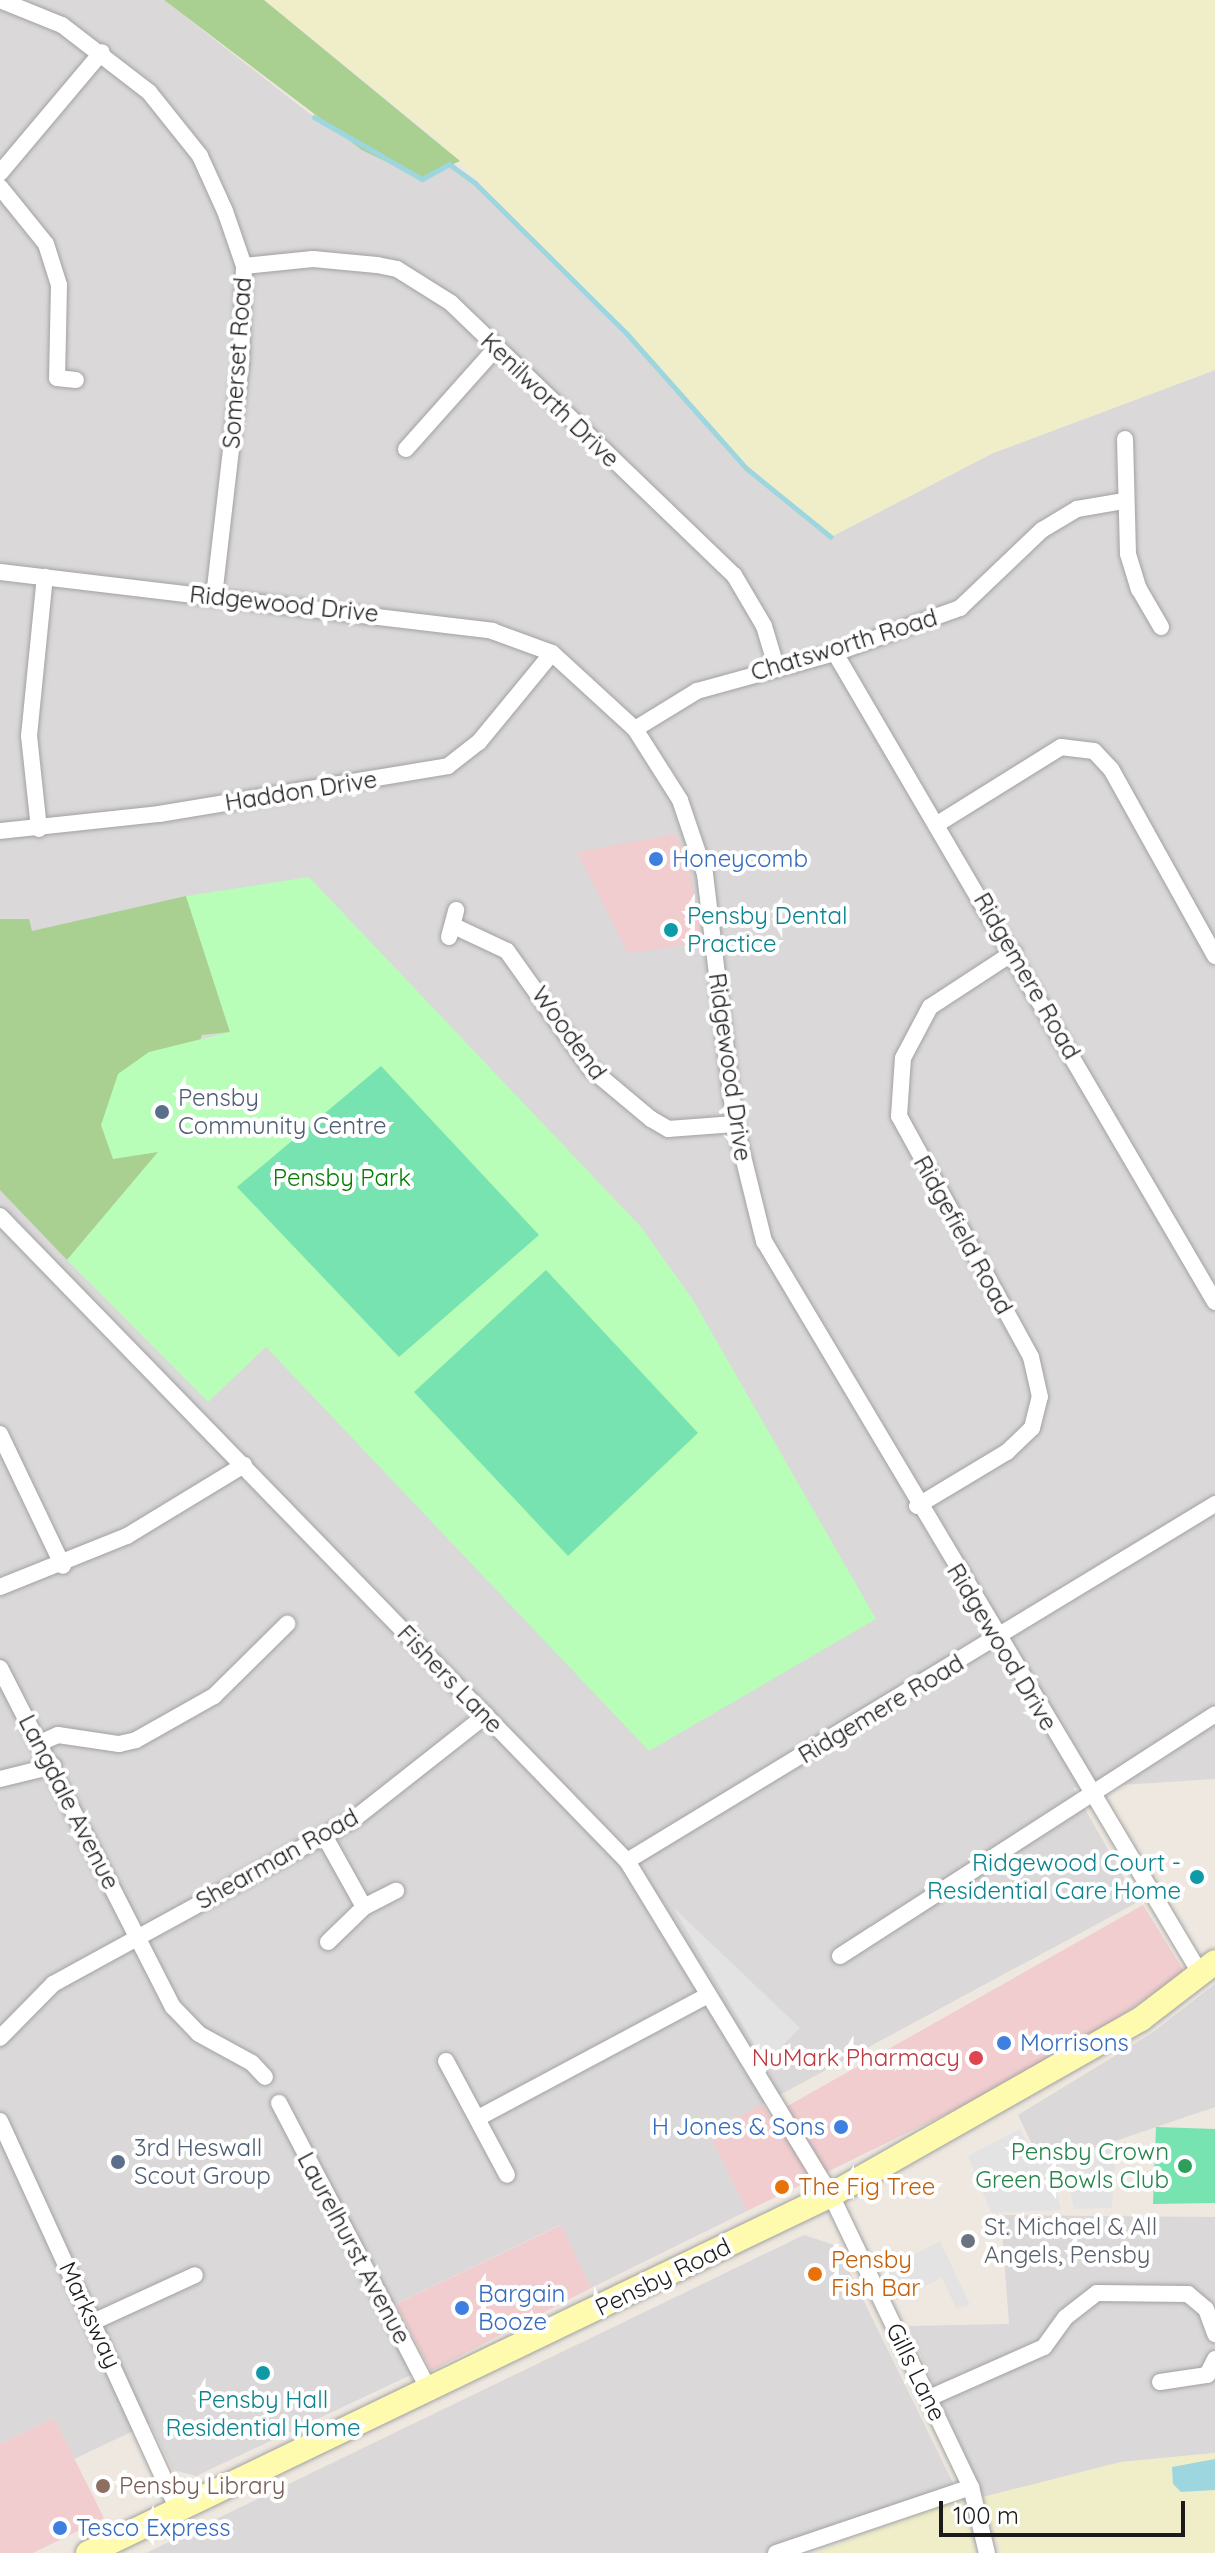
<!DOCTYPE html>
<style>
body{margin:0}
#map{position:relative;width:1215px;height:2553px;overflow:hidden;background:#eee8e0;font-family:Quicksand,sans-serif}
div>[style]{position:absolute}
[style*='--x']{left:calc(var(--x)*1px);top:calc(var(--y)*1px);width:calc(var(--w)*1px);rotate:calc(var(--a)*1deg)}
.residential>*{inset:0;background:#dad8d8}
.commercial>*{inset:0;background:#f1cdcf}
.farmland>*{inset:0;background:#efeec9}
.forest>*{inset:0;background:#a9d091}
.park>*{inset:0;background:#b8fdb8}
.pitch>*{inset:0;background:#77e3b0}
.parking>*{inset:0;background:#e3e3e3}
.water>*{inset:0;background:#9dd6df}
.stream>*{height:5px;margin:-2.5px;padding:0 2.5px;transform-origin:2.5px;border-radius:2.5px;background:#9dd6df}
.roads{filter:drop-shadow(0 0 2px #a2a2a2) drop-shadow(0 0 2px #a2a2a2)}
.street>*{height:16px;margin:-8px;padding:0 8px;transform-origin:8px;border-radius:8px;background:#fff}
.secondary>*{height:24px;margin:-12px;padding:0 12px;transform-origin:12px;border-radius:12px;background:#fefbae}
.dots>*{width:22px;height:22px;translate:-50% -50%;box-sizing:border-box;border:4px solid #fff;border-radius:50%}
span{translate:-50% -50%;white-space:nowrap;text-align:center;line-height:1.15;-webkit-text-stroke:8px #fff;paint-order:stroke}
.street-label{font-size:24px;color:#1b1b1b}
.shop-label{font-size:24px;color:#366cbe}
.left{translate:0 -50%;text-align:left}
.right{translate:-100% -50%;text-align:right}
.culture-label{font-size:24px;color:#0d838f}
.service-label{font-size:24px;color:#4e5e75}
.park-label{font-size:24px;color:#047f04}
.health-label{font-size:24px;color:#be3a42}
.leisure-label{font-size:24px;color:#27864d}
.food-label{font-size:24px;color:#c56008}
.worship-label{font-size:24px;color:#5b616d}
.education-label{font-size:24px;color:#785e54}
.scale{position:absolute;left:939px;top:2501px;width:246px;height:36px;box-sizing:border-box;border:4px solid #1b1b1b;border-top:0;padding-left:10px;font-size:24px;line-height:28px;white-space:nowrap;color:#1b1b1b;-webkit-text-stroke:6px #fff;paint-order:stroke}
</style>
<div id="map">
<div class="residential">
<div style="clip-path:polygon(0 0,164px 0,314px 117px,455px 165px,627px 334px,746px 468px,831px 537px,993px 453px,1215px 370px,1215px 1779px,1073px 1788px,1138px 1902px,709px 2133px,747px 2211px,591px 2288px,560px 2225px,385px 2309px,413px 2374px,196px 2476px,173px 2470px,150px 2423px,74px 2459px,54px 2418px,0 2444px)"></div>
<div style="clip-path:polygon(1215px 1984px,1215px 2107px,1071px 2156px,1038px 2157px,1018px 2115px,1152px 2033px)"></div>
<div style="clip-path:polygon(1001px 2215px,1215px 2217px,1215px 2453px,1121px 2462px,983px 2497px,908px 2326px,1009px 2324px)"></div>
<div style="clip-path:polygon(804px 2235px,837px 2246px,955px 2487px,769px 2553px,146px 2553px)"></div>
</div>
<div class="commercial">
<div style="clip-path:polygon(676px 834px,689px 867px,703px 942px,628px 953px,577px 852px)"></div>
<div style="clip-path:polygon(1143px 1905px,1185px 1973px,1048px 2064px,747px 2211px,709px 2133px,762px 2104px,770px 2116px)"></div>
<div style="clip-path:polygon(561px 2225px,591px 2288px,431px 2371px,396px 2304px)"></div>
<div style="clip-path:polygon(54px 2418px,104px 2518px,33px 2553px,0 2553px,0 2444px)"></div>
</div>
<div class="farmland">
<div style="clip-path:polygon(264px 0,1215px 0,1215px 370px,993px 453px,831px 537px,746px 468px,627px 334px,438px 140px)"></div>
<div style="clip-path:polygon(1215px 2453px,1215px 2553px,1001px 2553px,983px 2497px,1121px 2462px)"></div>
<div style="clip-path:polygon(951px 2501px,962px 2501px,977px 2553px,815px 2553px)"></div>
</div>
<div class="forest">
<div style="clip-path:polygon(164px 0,264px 0,460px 161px,422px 179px,362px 150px)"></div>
<div style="clip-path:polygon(186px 896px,230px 1032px,202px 1035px,159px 1151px,67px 1260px,0 1190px,0 919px,29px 919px,32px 931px)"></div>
</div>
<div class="park">
<div style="clip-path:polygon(309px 877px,641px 1227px,693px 1300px,876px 1619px,649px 1751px,266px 1347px,208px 1402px,67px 1260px,158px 1152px,113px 1159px,101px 1125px,118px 1074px,149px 1052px,230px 1032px,186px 896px)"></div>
</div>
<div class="pitch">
<div style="clip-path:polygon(381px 1066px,539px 1235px,399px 1357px,237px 1187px)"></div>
<div style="clip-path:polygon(546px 1270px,698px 1433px,568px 1556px,414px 1392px)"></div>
<div style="clip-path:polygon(1156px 2127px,1215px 2129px,1215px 2203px,1153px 2204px)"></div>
</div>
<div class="parking">
<div style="clip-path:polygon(673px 1907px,800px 2028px,765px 2063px)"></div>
<div style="clip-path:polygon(1020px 2129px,1037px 2162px,1116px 2144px,1112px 2208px,1074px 2209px,1065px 2168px,1051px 2173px,1061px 2210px,991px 2213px,968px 2156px)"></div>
<div style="clip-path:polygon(940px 2241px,970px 2305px,956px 2308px,942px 2278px,896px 2300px,883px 2271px)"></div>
</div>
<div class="water">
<div style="clip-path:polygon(1215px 2459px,1215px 2490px,1181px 2492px,1173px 2484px,1172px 2467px)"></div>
</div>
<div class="stream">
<div style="--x:314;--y:117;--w:125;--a:29.9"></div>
<div style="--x:422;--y:179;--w:31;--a:-29"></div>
<div style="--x:449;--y:164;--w:32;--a:36"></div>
<div style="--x:475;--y:183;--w:214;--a:44.8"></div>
<div style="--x:627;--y:334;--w:179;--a:48.4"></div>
<div style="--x:746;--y:468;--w:109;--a:39.1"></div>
</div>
<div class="roads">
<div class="street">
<div style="--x:0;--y:0;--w:67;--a:22"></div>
<div style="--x:62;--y:25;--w:110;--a:37.6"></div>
<div style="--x:149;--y:92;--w:82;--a:51.4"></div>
<div style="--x:200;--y:156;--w:60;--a:65.6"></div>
<div style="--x:225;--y:211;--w:58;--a:70.9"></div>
<div style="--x:244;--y:266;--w:97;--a:91.8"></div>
<div style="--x:241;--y:363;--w:236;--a:96.6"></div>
<div style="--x:0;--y:173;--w:158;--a:-49.9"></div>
<div style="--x:0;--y:187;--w:73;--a:51.1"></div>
<div style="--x:46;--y:244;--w:43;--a:72.4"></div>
<div style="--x:59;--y:285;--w:93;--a:91.2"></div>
<div style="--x:57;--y:378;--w:19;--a:6"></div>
<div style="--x:244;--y:266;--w:69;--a:-5.8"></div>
<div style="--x:313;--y:259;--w:64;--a:5.4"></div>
<div style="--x:377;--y:265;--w:20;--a:11"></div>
<div style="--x:397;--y:269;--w:64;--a:32.2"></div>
<div style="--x:451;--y:303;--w:393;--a:43.9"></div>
<div style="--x:734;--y:575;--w:59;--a:59.5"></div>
<div style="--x:764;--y:626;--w:42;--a:73.3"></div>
<div style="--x:1125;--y:439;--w:115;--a:88.5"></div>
<div style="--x:1128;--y:554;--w:37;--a:73"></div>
<div style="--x:1139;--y:589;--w:44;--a:59.9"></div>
<div style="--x:406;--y:449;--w:134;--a:-48.3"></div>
<div style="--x:0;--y:572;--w:496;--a:6.8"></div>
<div style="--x:492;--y:631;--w:64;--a:20.1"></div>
<div style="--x:552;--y:653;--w:113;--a:42.5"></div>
<div style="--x:635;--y:729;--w:84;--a:57.6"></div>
<div style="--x:680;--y:800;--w:78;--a:71.3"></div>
<div style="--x:705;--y:874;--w:252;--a:83.2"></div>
<div style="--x:735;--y:1124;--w:121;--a:76.1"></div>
<div style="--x:764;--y:1241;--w:852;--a:59.22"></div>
<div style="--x:835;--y:653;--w:752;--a:59.65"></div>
<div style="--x:635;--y:729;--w:73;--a:-31.5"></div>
<div style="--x:697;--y:691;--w:143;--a:-15.4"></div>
<div style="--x:835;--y:653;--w:133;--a:-19.8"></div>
<div style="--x:960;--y:608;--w:113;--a:-43.6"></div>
<div style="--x:1042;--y:530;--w:41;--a:-31"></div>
<div style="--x:1077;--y:509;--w:48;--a:-9.7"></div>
<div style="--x:939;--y:823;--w:144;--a:-31.9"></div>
<div style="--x:1061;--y:747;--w:33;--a:7"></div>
<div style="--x:1094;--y:751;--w:25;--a:47"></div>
<div style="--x:1111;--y:769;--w:214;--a:60.9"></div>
<div style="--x:39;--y:829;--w:94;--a:-96.1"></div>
<div style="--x:29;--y:736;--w:160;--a:-84.3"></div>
<div style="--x:0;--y:831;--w:160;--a:-6.1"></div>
<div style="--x:159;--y:814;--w:293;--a:-9.4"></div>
<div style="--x:448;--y:766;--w:39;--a:-38"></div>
<div style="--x:479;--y:742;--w:115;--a:-50.6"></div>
<div style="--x:456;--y:927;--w:56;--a:25.2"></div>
<div style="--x:507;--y:951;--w:143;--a:54.6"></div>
<div style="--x:590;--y:1068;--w:80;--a:39.9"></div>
<div style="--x:651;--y:1119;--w:20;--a:30"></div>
<div style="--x:668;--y:1129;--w:67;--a:-4.3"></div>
<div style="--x:449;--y:937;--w:28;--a:-75"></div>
<div style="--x:0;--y:1216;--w:900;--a:45.81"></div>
<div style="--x:627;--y:1861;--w:391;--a:58.6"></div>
<div style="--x:831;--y:2195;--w:324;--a:64.4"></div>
<div style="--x:971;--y:2487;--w:68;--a:76.4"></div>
<div style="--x:0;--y:1434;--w:146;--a:64.5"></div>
<div style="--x:917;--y:1506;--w:105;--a:-31"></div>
<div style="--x:1007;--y:1452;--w:35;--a:-44"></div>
<div style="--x:1032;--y:1428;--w:32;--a:-76"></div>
<div style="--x:1040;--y:1397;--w:41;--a:-102.7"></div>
<div style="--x:1031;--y:1357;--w:275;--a:-118.7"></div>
<div style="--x:899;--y:1116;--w:58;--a:-86.1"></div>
<div style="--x:903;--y:1058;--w:58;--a:-62.1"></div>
<div style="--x:930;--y:1007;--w:100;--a:-33.2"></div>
<div style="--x:0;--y:1587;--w:137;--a:-21.9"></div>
<div style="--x:127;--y:1536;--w:137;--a:-31.3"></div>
<div style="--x:0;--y:1668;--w:381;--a:63"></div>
<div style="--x:173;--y:2007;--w:37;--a:46"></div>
<div style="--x:199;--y:2034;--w:60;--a:28.7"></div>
<div style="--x:252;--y:2063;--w:19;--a:47"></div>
<div style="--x:42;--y:1742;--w:17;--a:-24"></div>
<div style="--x:58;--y:1735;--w:62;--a:8.4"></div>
<div style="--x:119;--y:1744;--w:17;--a:-13"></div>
<div style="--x:136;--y:1740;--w:90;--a:-29.4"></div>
<div style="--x:214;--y:1696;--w:103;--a:-44.6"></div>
<div style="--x:0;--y:1779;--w:55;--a:-13.8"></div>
<div style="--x:325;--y:1837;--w:80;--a:60.9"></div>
<div style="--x:627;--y:1861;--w:688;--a:-31.26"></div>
<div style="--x:328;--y:1942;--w:50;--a:-44.2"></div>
<div style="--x:364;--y:1907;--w:36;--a:-27"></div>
<div style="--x:840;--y:1956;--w:446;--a:-32.8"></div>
<div style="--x:0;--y:2038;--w:76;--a:-45.5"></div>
<div style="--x:53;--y:1984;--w:343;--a:-28.7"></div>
<div style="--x:354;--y:1819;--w:168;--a:-38.2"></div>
<div style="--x:446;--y:2061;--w:129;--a:61.8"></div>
<div style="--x:279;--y:2103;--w:326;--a:62.4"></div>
<div style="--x:478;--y:2118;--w:261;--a:-28.1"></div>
<div style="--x:0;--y:2121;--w:428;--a:65.4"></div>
<div style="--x:93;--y:2322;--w:112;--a:-24.7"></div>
<div style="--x:1160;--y:2382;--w:48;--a:-8.5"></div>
<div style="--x:1207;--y:2375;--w:18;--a:-63"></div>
<div style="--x:929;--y:2398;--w:126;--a:-23.9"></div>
<div style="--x:1044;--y:2347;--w:37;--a:-54"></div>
<div style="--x:1066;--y:2317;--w:39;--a:-38"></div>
<div style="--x:1097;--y:2293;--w:91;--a:0.6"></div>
<div style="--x:1188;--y:2294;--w:23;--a:40"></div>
<div style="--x:1206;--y:2309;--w:27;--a:70"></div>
<div style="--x:776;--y:2553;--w:206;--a:-18.7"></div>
</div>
<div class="secondary">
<div style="--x:88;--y:2553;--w:825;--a:-25.73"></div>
<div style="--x:831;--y:2195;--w:356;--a:-29.6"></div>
<div style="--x:1141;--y:2019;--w:93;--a:-37.6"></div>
</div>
</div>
<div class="dots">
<div style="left:656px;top:859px;background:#3f7fe0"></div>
<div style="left:671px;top:930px;background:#0f9aa8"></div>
<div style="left:162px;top:1112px;background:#5c6f8a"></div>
<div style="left:1197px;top:1877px;background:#0f9aa8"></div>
<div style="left:1004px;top:2043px;background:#3f7fe0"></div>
<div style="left:976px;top:2058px;background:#e0444e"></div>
<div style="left:841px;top:2127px;background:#3f7fe0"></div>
<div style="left:118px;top:2162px;background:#5c6f8a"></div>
<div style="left:1185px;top:2166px;background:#2e9e5b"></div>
<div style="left:782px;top:2187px;background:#e8710a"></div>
<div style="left:968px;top:2241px;background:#6b7280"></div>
<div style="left:815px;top:2274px;background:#e8710a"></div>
<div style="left:462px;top:2308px;background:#3f7fe0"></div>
<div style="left:263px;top:2373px;background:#0f9aa8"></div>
<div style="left:103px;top:2486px;background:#8d6e63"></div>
<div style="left:60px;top:2528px;background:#3f7fe0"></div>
</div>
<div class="street-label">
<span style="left:237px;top:363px;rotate:-86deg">Somerset Road</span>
<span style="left:550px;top:400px;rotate:44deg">Kenilworth Drive</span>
<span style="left:284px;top:604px;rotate:6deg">Ridgewood Drive</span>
<span style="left:844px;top:645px;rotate:-17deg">Chatsworth Road</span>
<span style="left:301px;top:791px;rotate:-9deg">Haddon Drive</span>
<span style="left:1027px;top:976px;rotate:60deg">Ridgemere Road</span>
<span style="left:569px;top:1033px;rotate:54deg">Woodend</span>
<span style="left:730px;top:1067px;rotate:82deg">Ridgewood Drive</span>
<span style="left:963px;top:1235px;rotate:61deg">Ridgefield Road</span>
<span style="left:1002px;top:1647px;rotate:59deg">Ridgewood Drive</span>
<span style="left:450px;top:1679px;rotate:46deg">Fishers Lane</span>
<span style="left:881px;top:1709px;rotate:-31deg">Ridgemere Road</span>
<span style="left:69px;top:1802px;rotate:63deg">Langdale Avenue</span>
<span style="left:277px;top:1859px;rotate:-29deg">Shearman Road</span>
<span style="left:354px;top:2248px;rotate:62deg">Laurelhurst Avenue</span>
<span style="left:663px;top:2277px;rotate:-26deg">Pensby Road</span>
<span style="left:90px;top:2315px;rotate:65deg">Marksway</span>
<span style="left:916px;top:2372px;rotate:64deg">Gills Lane</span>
</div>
<div class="shop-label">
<span class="left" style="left:672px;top:859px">Honeycomb</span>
<span class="left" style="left:1020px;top:2043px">Morrisons</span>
<span class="right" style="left:825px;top:2127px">H Jones &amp; Sons</span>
<span class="left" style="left:478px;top:2308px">Bargain<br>Booze</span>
<span class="left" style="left:76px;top:2528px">Tesco Express</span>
</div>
<div class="culture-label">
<span class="left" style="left:687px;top:930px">Pensby Dental<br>Practice</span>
<span class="right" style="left:1181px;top:1877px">Ridgewood Court -<br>Residential Care Home</span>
<span style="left:263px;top:2414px">Pensby Hall<br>Residential Home</span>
</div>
<div class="service-label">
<span class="left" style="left:178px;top:1112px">Pensby<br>Community Centre</span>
<span class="left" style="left:134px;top:2162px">3rd Heswall<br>Scout Group</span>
</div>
<div class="park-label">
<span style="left:342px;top:1178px">Pensby Park</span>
</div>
<div class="health-label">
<span class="right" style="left:960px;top:2058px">NuMark Pharmacy</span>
</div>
<div class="leisure-label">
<span class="right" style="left:1169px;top:2166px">Pensby Crown<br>Green Bowls Club</span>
</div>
<div class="food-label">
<span class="left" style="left:798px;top:2187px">The Fig Tree</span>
<span class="left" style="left:831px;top:2274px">Pensby<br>Fish Bar</span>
</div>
<div class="worship-label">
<span class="left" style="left:984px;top:2241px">St. Michael &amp; All<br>Angels, Pensby</span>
</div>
<div class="education-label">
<span class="left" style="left:119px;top:2486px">Pensby Library</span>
</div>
<div class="scale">100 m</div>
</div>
